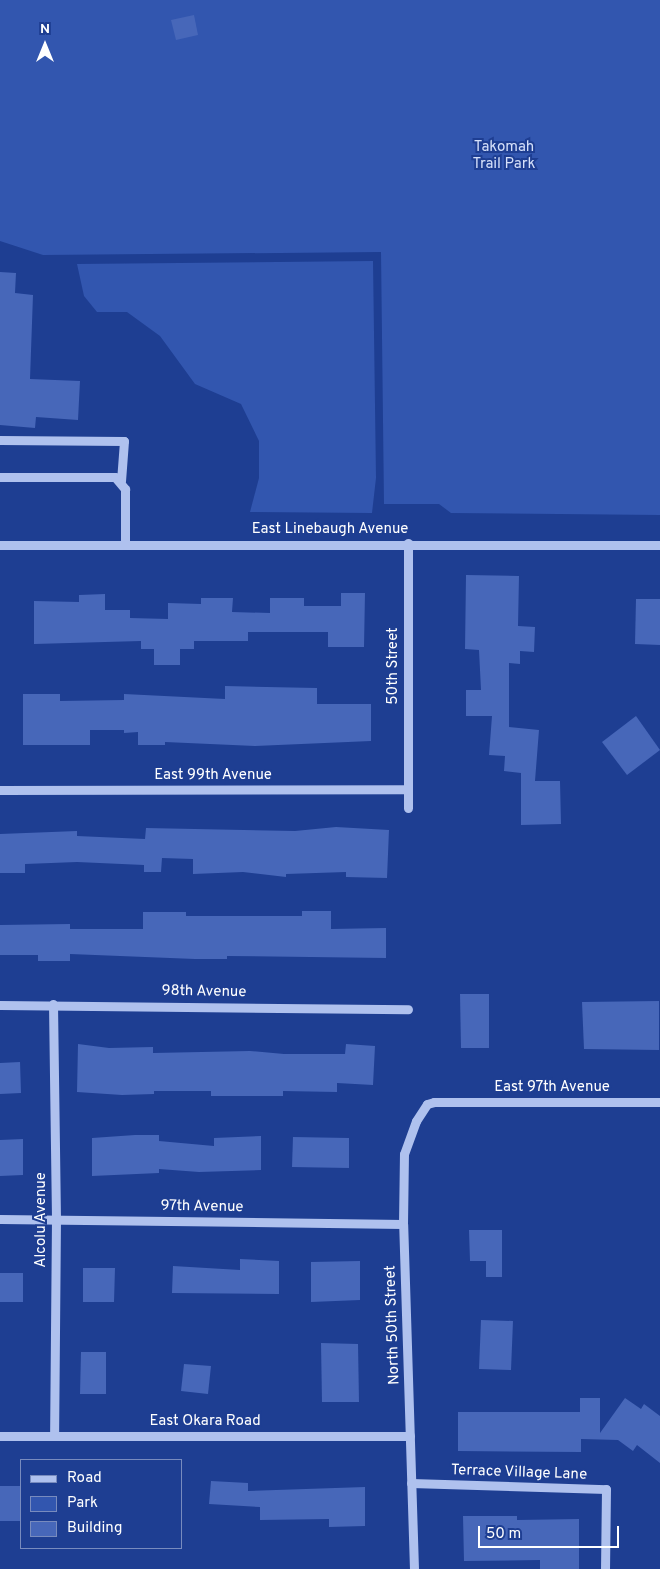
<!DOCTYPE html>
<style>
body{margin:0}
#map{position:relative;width:660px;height:1569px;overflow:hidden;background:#1e3e92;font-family:Overpass,sans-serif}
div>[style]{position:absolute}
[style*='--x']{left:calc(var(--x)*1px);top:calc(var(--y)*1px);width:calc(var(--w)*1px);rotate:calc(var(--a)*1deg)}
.green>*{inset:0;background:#3256af}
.building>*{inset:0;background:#4767b9}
.minor>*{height:9px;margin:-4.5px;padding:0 4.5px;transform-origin:4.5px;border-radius:4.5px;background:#afc1ee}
span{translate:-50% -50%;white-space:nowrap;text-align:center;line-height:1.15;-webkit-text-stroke:4px #1e3e92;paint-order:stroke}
.park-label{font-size:15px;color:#d5e0fa}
.street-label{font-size:15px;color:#fff}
.legend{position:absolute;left:20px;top:1459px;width:162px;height:90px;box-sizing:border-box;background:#1e3e92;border:1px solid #788bbe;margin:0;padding:6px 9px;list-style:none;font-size:15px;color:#fff}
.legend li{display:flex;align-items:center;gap:10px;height:25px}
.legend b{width:25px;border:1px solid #788bbe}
.north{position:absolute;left:20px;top:20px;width:50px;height:50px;-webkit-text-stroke:4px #1e3e92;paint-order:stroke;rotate:0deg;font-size:14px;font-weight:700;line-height:20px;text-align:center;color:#fff}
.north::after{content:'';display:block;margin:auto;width:18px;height:22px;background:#fff;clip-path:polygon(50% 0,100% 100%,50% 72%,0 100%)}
.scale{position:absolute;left:478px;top:1526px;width:141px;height:22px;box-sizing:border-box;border:2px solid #fff;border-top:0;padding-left:6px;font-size:15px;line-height:18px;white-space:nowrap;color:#fff;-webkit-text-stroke:4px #1e3e92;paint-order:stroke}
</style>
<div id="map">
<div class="green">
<div style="clip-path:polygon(0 0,660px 0,660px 515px,451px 513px,439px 504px,384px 504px,381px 252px,43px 255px,0 241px)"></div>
<div style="clip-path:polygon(373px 261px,376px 478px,372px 513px,250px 512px,259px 478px,259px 441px,241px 404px,195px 384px,160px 336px,127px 312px,97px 312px,84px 296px,77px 264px)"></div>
</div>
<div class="building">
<div style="clip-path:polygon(194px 15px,198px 35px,176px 40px,171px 20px)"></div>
<div style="clip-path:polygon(0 272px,16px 273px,15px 293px,33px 295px,30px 379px,80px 381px,78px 420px,36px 417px,35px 428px,0 425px)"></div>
<div style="clip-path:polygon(466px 575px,519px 576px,518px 626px,535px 627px,534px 652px,520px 651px,520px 664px,509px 663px,509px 727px,539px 730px,535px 781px,560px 781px,561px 824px,521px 825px,521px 773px,504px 771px,505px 756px,489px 755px,492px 716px,466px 716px,466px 690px,481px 690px,479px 650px,465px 649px)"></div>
<div style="clip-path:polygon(341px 593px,365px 593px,364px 647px,328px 647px,328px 632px,248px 632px,248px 641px,194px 641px,194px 649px,180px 649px,180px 665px,154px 665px,154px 649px,141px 649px,141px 641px,34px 644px,34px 601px,79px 602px,79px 595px,105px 594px,105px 610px,130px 610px,130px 618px,168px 619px,168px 603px,201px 604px,201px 598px,233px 598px,232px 612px,270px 613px,270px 598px,304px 598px,304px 606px,341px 606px)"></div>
<div style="clip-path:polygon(636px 599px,660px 599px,660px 645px,635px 644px)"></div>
<div style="clip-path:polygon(225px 686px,317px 688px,317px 704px,371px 704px,371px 741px,255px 746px,165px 742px,165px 745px,138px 745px,138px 732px,124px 733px,124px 730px,90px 730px,90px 745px,23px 745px,23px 694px,60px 694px,60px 701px,124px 700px,124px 694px,225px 699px)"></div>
<div style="clip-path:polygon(636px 716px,660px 750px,627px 775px,602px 742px)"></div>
<div style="clip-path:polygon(336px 827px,389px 830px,387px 878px,346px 877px,346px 872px,286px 874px,286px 877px,243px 872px,193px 874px,193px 859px,162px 858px,161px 872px,144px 872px,144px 865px,77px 862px,25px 864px,25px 873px,0 873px,0 834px,77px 831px,77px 836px,145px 839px,146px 828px,295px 831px)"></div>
<div style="clip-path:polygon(302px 911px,331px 911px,331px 929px,386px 928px,386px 958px,227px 956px,227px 959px,195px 959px,70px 954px,70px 961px,38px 961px,38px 955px,0 955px,0 925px,70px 924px,70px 929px,143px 929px,143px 912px,186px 912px,186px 916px,302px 916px)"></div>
<div style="clip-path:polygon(460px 994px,489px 994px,489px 1048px,461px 1048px)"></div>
<div style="clip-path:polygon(659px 1001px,659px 1050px,584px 1049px,582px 1002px)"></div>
<div style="clip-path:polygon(78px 1044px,109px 1048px,153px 1047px,153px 1053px,250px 1051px,284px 1054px,345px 1054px,346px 1044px,375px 1046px,373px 1085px,337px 1083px,337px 1092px,283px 1091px,283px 1096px,211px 1096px,211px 1091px,154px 1091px,154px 1094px,122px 1095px,77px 1092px)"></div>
<div style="clip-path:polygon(20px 1062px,21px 1093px,0 1094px,0 1063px)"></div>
<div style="clip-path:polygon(135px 1135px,159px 1135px,159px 1141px,214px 1146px,214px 1138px,261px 1136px,261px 1170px,199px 1172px,159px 1169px,159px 1173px,92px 1176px,92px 1138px)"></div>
<div style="clip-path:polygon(293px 1137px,349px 1138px,349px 1168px,292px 1167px)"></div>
<div style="clip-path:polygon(23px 1139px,23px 1175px,0 1176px,0 1140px)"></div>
<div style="clip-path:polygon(469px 1230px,502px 1230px,502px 1277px,486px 1277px,486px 1261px,470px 1261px)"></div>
<div style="clip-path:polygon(240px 1259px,279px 1261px,279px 1294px,172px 1293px,173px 1266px,240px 1270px)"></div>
<div style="clip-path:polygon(360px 1261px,360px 1300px,311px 1302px,311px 1262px)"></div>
<div style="clip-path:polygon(83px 1268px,115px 1268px,114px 1302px,83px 1302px)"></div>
<div style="clip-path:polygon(0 1273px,23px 1273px,23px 1302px,0 1302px)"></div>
<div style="clip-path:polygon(481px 1320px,513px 1321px,511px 1370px,479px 1369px)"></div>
<div style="clip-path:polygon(321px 1343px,358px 1344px,359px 1402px,322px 1402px)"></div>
<div style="clip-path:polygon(81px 1352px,106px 1352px,106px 1394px,80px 1394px)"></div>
<div style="clip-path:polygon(184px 1364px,211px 1366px,208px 1394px,181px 1391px)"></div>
<div style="clip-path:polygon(580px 1398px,600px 1398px,600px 1433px,625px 1398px,641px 1409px,644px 1404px,660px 1416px,660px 1463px,637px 1445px,633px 1451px,618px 1440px,581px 1439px,581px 1452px,458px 1451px,458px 1412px,580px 1412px)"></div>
<div style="clip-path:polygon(211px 1481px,248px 1483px,248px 1491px,365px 1487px,365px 1526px,329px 1527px,329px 1519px,260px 1520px,260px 1507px,209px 1504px)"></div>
<div style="clip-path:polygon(0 1486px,20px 1486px,20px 1521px,0 1521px)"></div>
<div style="clip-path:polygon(463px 1516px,517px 1516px,517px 1520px,579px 1519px,579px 1569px,540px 1569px,540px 1560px,464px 1561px)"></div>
</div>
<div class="minor">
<div style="--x:0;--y:440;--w:124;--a:0.5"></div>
<div style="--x:124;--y:441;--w:40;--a:94.3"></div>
<div style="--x:0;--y:477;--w:115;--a:0"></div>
<div style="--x:115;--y:477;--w:16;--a:50"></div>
<div style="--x:125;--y:489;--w:55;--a:90"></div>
<div style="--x:408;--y:543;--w:265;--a:90"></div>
<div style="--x:0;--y:545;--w:660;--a:0"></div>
<div style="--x:0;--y:790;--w:408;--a:-0.1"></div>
<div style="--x:53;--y:1004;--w:214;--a:89.2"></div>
<div style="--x:56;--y:1218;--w:217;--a:90.5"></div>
<div style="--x:0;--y:1005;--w:408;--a:0.6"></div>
<div style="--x:0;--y:1219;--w:403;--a:0.7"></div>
<div style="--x:0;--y:1436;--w:410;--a:0"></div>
<div style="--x:411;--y:1483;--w:195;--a:1.8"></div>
<div style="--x:606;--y:1489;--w:80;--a:90.7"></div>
<div style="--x:414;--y:1569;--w:345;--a:-91.8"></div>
<div style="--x:403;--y:1224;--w:70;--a:-89.2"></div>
<div style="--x:404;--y:1154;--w:35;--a:-70"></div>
<div style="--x:416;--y:1121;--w:20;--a:-57"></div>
<div style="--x:427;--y:1104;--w:7;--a:-16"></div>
<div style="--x:434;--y:1102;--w:226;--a:0"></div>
</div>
<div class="park-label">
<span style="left:504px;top:156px">Takomah<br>Trail Park</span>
</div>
<div class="street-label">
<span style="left:330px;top:530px">East Linebaugh Avenue</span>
<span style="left:394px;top:666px;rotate:-90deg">50th Street</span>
<span style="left:213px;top:776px">East 99th Avenue</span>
<span style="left:204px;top:992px;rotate:1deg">98th Avenue</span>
<span style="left:552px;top:1088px">East 97th Avenue</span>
<span style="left:202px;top:1207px;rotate:1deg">97th Avenue</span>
<span style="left:42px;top:1220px;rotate:-90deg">Alcolu Avenue</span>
<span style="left:393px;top:1325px;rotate:-92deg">North 50th Street</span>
<span style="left:205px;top:1422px">East Okara Road</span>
<span style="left:519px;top:1473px;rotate:2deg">Terrace Village Lane</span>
</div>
<ul class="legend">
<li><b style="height:6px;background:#afc1ee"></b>Road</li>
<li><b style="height:14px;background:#3256af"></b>Park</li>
<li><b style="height:14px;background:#4767b9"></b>Building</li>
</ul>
<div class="north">N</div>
<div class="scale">50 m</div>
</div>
